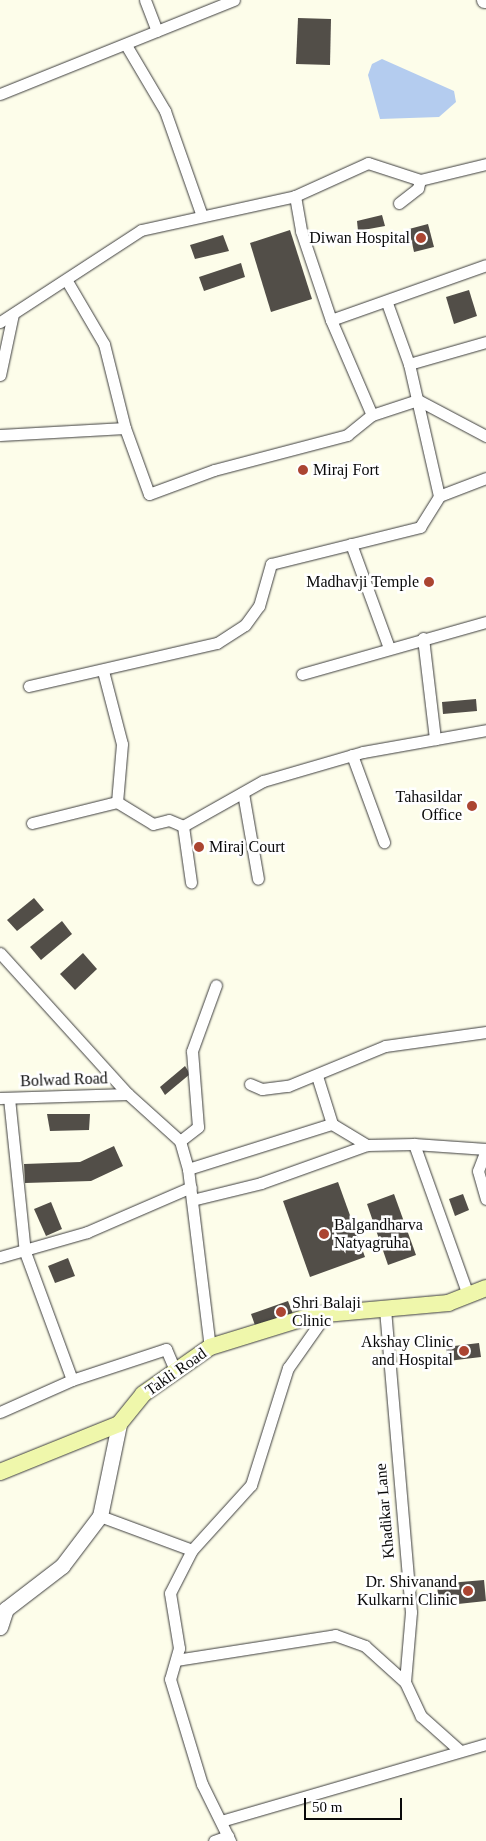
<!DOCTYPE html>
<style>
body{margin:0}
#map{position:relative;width:486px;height:1841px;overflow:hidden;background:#fdfdea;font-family:Georgia,serif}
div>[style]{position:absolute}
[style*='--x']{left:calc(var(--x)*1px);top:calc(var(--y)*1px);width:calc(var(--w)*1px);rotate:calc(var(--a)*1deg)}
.water>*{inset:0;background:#b4ccef}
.building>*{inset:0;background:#524e48}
.roads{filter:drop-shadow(0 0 1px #3d3d3d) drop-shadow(0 0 1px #3d3d3d)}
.minor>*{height:11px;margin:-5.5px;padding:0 5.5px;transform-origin:5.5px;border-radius:5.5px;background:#fff}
.tertiary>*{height:15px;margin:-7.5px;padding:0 7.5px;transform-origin:7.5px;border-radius:7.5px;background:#fff}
.secondary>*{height:16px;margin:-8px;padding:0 8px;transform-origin:8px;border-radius:8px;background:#eff7ab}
.dots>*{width:14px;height:14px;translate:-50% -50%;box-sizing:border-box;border:2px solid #fff;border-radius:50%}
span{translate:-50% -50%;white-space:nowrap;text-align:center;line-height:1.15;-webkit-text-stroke:5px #fff;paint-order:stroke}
.poi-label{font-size:16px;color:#0a0a0a}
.right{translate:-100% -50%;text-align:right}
.left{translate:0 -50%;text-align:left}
.street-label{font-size:16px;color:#0a0a0a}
.scale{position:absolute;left:304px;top:1798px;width:98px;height:22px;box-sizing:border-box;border:2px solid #0a0a0a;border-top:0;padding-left:6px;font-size:15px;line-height:18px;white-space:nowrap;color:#0a0a0a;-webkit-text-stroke:4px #fff;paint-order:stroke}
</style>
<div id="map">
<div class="water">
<div style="clip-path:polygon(382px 59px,454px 91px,456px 102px,439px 117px,380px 119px,368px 75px,372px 64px)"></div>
</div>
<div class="building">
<div style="clip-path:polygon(298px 18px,331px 19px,330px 65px,296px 64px)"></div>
<div style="clip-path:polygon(382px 215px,385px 226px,358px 231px,357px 221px)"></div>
<div style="clip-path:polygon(428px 224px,434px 247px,414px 252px,409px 229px)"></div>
<div style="clip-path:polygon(290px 230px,312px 299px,271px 312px,250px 243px)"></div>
<div style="clip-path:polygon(223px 235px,229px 251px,195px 259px,190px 245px)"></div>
<div style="clip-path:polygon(241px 263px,245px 277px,204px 291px,199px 277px)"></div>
<div style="clip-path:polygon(469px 290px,477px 316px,454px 324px,446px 297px)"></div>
<div style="clip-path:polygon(476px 699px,477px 711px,443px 714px,442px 702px)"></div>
<div style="clip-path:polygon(34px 898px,44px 910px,17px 931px,7px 920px)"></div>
<div style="clip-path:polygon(62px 921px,72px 934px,41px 960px,30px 947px)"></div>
<div style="clip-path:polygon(83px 953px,97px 969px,75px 990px,60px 974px)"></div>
<div style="clip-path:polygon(185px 1066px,190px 1074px,165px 1095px,160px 1087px)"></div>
<div style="clip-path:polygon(47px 1114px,90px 1114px,89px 1130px,50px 1131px)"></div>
<div style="clip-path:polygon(114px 1146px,123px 1166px,91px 1181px,25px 1183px,24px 1164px,80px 1162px)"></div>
<div style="clip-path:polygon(338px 1182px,365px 1257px,310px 1277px,283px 1201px)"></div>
<div style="clip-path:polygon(394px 1194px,416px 1255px,388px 1265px,367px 1204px)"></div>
<div style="clip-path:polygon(463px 1194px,469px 1210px,455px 1216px,449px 1199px)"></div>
<div style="clip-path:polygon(51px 1202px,62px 1229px,46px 1236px,34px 1209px)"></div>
<div style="clip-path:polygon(68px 1258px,75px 1276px,55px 1283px,48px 1266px)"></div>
<div style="clip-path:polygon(288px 1301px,293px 1314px,256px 1328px,251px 1314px)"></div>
<div style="clip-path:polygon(479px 1343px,481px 1357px,448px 1361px,446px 1347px)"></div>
<div style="clip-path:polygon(484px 1580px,486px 1601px,439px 1606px,437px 1584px)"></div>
</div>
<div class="roads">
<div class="minor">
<div style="--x:145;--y:0;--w:33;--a:69"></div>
<div style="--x:126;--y:45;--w:77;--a:59.4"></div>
<div style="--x:165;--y:111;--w:111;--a:70.6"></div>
<div style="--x:0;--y:94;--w:252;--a:-21.9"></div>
<div style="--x:295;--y:196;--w:36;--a:80"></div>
<div style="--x:301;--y:231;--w:94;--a:71.4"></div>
<div style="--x:331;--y:320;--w:103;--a:66.7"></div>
<div style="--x:399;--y:203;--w:24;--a:-38"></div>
<div style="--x:418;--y:188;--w:8;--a:-76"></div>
<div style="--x:67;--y:281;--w:73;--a:59.6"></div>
<div style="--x:104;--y:344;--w:87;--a:76"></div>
<div style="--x:125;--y:428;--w:70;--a:70"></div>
<div style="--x:149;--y:494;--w:69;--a:-20.3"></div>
<div style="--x:214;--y:470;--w:138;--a:-14.7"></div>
<div style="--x:347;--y:435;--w:32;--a:-39"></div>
<div style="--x:372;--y:415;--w:48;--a:-18.1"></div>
<div style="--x:418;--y:400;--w:77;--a:27.9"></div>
<div style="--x:387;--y:303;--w:65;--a:70.2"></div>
<div style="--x:409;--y:364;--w:135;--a:77.2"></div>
<div style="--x:439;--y:496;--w:50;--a:-21"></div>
<div style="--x:331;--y:320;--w:164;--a:-19.5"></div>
<div style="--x:0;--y:322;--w:168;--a:-33.1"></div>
<div style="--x:141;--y:230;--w:158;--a:-12.4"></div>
<div style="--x:295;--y:196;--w:80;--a:-24.3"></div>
<div style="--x:368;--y:163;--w:55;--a:18.1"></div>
<div style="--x:420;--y:180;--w:68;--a:-13.6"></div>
<div style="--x:409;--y:364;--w:80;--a:-15.9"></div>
<div style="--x:0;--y:375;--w:62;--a:-78"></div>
<div style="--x:0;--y:435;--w:125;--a:-3.2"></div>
<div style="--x:351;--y:544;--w:111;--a:69.9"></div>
<div style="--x:423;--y:638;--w:102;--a:83.2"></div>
<div style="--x:103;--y:671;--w:75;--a:75.4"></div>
<div style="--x:122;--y:744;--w:58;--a:94.9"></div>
<div style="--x:302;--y:674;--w:191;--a:-15.8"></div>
<div style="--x:29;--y:686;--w:193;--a:-12.9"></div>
<div style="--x:217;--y:643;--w:33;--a:-33"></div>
<div style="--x:245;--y:625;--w:24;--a:-54"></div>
<div style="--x:259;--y:606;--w:44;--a:-74.1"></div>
<div style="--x:271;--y:564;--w:154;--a:-13.9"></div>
<div style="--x:420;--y:527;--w:36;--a:-58"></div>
<div style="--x:352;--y:755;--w:93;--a:69.8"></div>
<div style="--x:243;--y:793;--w:87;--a:80.1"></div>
<div style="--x:32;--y:823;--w:88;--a:-13.9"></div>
<div style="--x:117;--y:802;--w:42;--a:31.4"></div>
<div style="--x:153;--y:824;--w:16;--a:-14"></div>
<div style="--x:169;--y:820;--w:15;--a:23"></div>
<div style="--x:183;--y:826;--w:92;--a:-29.4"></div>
<div style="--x:263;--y:781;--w:104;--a:-16.2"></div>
<div style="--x:363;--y:752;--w:125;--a:-10.1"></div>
<div style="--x:183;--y:826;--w:57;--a:81.9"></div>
<div style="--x:0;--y:953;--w:190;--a:47.8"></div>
<div style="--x:128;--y:1094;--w:70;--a:42.1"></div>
<div style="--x:180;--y:1141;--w:29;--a:74"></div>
<div style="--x:188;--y:1169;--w:179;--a:83"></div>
<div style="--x:317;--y:1076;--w:50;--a:72.6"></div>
<div style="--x:250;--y:1084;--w:13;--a:23"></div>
<div style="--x:262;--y:1089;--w:26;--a:-7"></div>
<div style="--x:288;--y:1086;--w:105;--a:-22.4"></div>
<div style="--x:385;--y:1046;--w:102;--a:-7.9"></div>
<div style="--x:0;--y:1098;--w:128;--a:-1.8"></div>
<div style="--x:9;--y:1098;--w:155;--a:84.1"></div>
<div style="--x:25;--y:1252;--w:136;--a:69.8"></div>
<div style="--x:180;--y:1141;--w:23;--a:-38"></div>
<div style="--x:198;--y:1127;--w:76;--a:-94.5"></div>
<div style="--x:192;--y:1051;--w:70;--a:-70"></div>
<div style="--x:414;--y:1144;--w:72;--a:4"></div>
<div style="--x:486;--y:1150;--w:22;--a:111"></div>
<div style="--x:478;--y:1171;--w:29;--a:74"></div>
<div style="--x:188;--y:1169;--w:151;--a:-17.4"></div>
<div style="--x:332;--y:1124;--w:41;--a:31"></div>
<div style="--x:192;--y:1200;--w:71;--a:-13.8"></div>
<div style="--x:261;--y:1183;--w:113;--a:-19.7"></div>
<div style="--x:367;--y:1145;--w:47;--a:-1.2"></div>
<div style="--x:414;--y:1144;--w:160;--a:70.3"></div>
<div style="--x:0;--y:1257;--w:91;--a:-16"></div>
<div style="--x:87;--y:1232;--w:113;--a:-23.4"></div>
<div style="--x:385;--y:1309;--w:304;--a:85.1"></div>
<div style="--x:411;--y:1612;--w:70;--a:94.9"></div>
<div style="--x:405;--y:1682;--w:38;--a:65"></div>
<div style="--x:421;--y:1716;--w:51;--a:41.8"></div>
<div style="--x:0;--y:1412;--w:79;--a:-24"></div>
<div style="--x:72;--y:1380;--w:99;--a:-18.3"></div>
<div style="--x:166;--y:1349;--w:23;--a:67"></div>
<div style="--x:100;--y:1516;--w:98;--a:20.3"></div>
<div style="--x:192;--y:1550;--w:88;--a:-47.8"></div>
<div style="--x:251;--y:1485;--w:123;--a:-72.5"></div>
<div style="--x:288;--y:1368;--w:66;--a:-54.9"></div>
<div style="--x:192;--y:1550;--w:48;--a:117.1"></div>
<div style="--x:170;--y:1593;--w:56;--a:80.7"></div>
<div style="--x:179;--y:1648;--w:32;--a:106"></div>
<div style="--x:170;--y:1679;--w:110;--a:73.1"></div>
<div style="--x:202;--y:1784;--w:64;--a:63.8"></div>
<div style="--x:176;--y:1660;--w:161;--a:-8.9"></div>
<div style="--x:335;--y:1635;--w:32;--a:20"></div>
<div style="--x:365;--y:1646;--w:54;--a:42"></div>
<div style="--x:221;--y:1821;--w:276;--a:-16.2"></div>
<div style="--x:214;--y:1841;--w:15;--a:-20"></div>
</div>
<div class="tertiary">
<div style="--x:484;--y:0;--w:2;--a:0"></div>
<div style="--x:0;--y:1627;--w:19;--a:-72"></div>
<div style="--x:6;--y:1609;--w:71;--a:-37.5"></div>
<div style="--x:62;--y:1566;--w:63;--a:-52.8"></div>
<div style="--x:100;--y:1516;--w:94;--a:-78.3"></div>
</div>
<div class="secondary">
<div style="--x:0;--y:1472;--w:128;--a:-22"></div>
<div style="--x:119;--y:1424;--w:38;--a:-51"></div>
<div style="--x:143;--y:1394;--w:82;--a:-35"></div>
<div style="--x:210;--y:1347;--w:109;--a:-17.1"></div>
<div style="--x:314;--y:1315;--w:135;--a:-5.1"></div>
<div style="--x:448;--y:1303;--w:41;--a:-21.5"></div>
</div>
</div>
<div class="dots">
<div style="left:421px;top:238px;background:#ab4531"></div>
<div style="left:303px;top:470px;background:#ab4531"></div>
<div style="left:429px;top:582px;background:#ab4531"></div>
<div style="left:472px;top:806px;background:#ab4531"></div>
<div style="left:199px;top:847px;background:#ab4531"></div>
<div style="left:324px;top:1234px;background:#ab4531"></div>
<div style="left:281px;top:1312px;background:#ab4531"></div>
<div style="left:464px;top:1351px;background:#ab4531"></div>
<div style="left:468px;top:1591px;background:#ab4531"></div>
</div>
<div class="poi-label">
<span class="right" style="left:410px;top:238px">Diwan Hospital</span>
<span class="left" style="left:313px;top:470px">Miraj Fort</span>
<span class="right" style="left:419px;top:582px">Madhavji Temple</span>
<span class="right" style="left:462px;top:806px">Tahasildar<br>Office</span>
<span class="left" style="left:209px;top:847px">Miraj Court</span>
<span class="left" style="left:334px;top:1234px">Balgandharva<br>Natyagruha</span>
<span class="left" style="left:292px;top:1312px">Shri Balaji<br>Clinic</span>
<span class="right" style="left:453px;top:1351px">Akshay Clinic<br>and Hospital</span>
<span class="right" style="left:457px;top:1591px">Dr. Shivanand<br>Kulkarni Clinic</span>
</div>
<div class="street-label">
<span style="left:64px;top:1080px;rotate:-2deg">Bolwad Road</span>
<span style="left:176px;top:1372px;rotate:-35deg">Takli Road</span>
<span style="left:385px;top:1511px;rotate:-95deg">Khadikar Lane</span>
</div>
<div class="scale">50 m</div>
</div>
